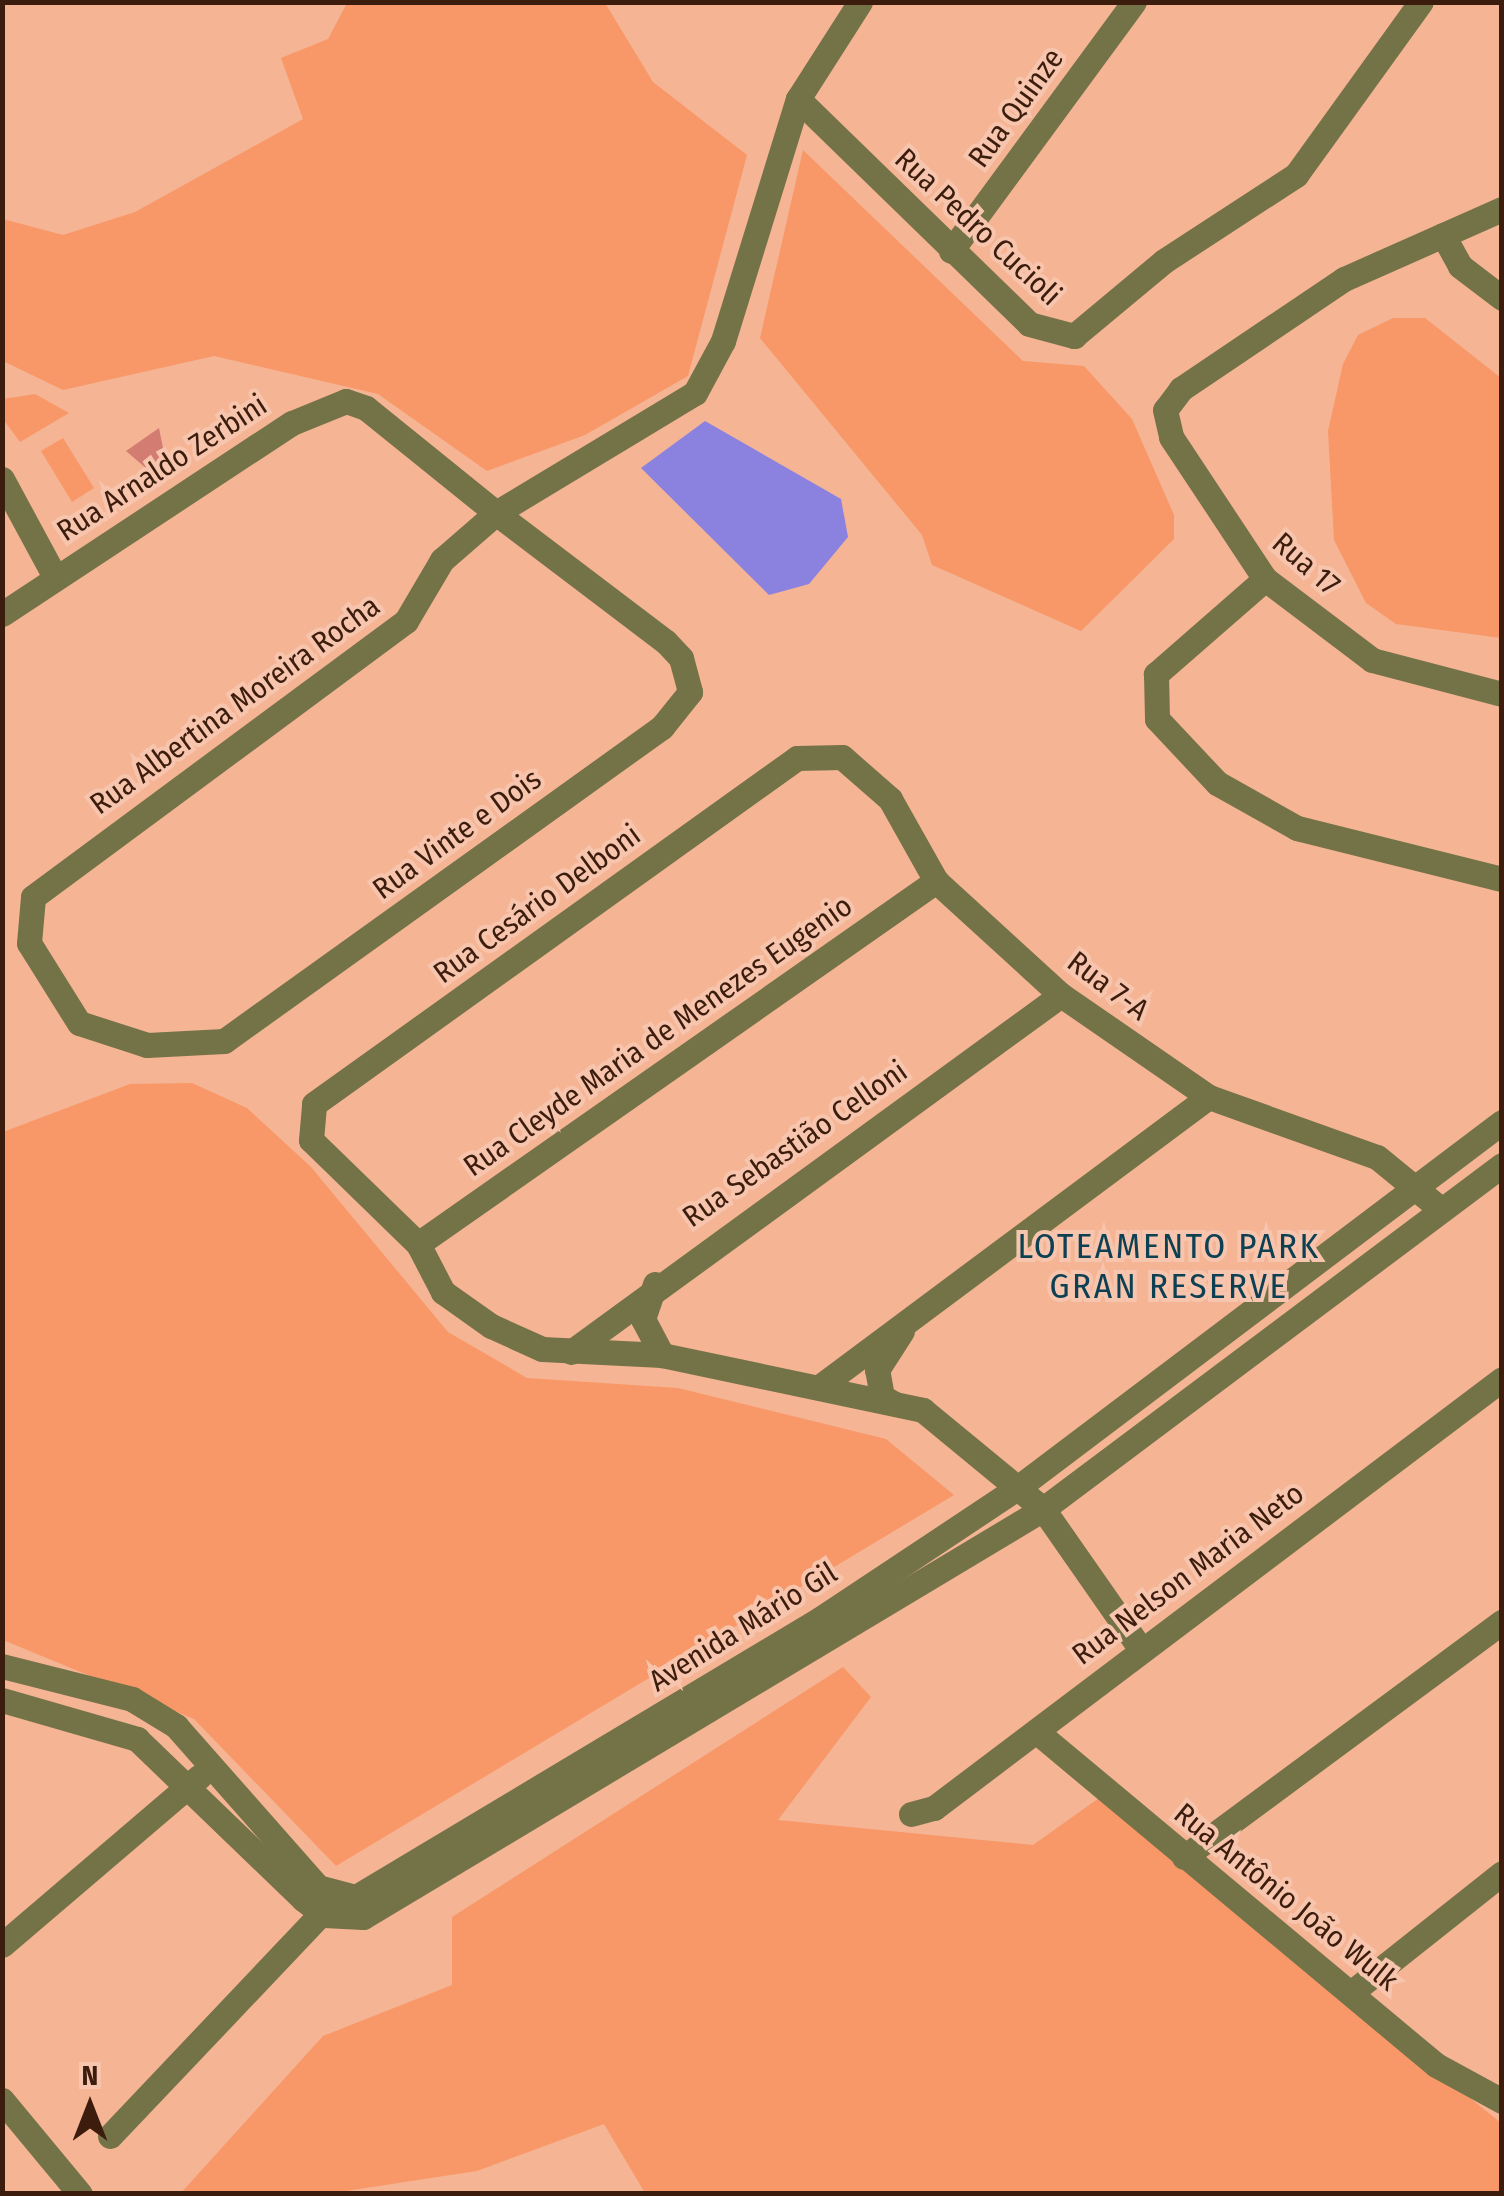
<!DOCTYPE html>
<meta charset="utf-8">
<style>
body{margin:0}
#map{position:relative;width:1504px;height:2196px;overflow:hidden;background:#f5b494;font-family:"Fira Sans Condensed",sans-serif}
div>[style]{position:absolute}
[style*='--x']{left:calc(var(--x)*1px);top:calc(var(--y)*1px);width:calc(var(--w)*1px);rotate:calc(var(--a)*1deg)}
.green>*{inset:0;background:#f89868}
.water>*{inset:0;background:#8b81df}
.building>*{inset:0;background:#d27c72}
.minor>*{height:25px;margin:-12.5px;padding:0 12.5px;transform-origin:12.5px;border-radius:12.5px;background:#747347}
span{translate:-50% -50%;white-space:nowrap;text-align:center;line-height:1.15;-webkit-text-stroke:8px #f7c5ad;paint-order:stroke}
.street-label{font-size:30px;color:#3c1d0d}
.quarter-label{font-size:35px;color:#0e4053;letter-spacing:2.5px}
.frame{position:absolute;inset:0;border:5px solid #3c1d0d;pointer-events:none}
.north{position:absolute;left:40px;top:2056px;width:100px;height:100px;-webkit-text-stroke:8px #f7c5ad;paint-order:stroke;rotate:0deg;font-size:28px;font-weight:700;line-height:40px;text-align:center;color:#3c1d0d}
.north::after{content:'';display:block;margin:auto;width:35px;height:45px;background:#3c1d0d;clip-path:polygon(50% 0,100% 100%,50% 72%,0 100%)}
</style>
<div id="map">
<div class="green">
<div style="clip-path:polygon(347px 3px,605px 3px,653px 82px,747px 155px,688px 376px,585px 435px,487px 471px,378px 394px,214px 356px,63px 390px,3px 361px,3px 219px,63px 235px,135px 212px,303px 119px,281px 58px,328px 39px)"></div>
<div style="clip-path:polygon(803px 150px,1023px 361px,1084px 366px,1132px 419px,1174px 515px,1174px 539px,1081px 631px,932px 565px,922px 535px,760px 338px)"></div>
<div style="clip-path:polygon(1393px 318px,1425px 318px,1501px 378px,1501px 638px,1396px 624px,1366px 603px,1334px 540px,1328px 431px,1343px 364px,1358px 335px)"></div>
<div style="clip-path:polygon(35px 394px,69px 413px,20px 442px,3px 419px,3px 399px)"></div>
<div style="clip-path:polygon(63px 438px,94px 488px,72px 502px,41px 451px)"></div>
<div style="clip-path:polygon(192px 1083px,247px 1108px,311px 1167px,448px 1332px,527px 1378px,678px 1388px,886px 1439px,954px 1495px,336px 1866px,194px 1719px,3px 1640px,3px 1132px,130px 1084px)"></div>
<div style="clip-path:polygon(843px 1667px,871px 1697px,778px 1820px,1033px 1845px,1099px 1798px,1501px 2123px,1501px 2193px,645px 2193px,604px 2124px,477px 2171px,333px 2193px,180px 2194px,323px 2036px,452px 1985px,452px 1917px)"></div>
</div>
<div class="water">
<div style="clip-path:polygon(705px 421px,841px 499px,848px 537px,809px 584px,769px 595px,641px 468px)"></div>
</div>
<div class="building">
<div style="clip-path:polygon(159px 428px,165px 458px,147px 469px,126px 451px)"></div>
</div>
<div class="minor">
<div style="--x:798;--y:99;--w:322;--a:44.2"></div>
<div style="--x:1029;--y:324;--w:47;--a:14.9"></div>
<div style="--x:1074;--y:336;--w:117;--a:-39.8"></div>
<div style="--x:1164;--y:261;--w:158;--a:-33.1"></div>
<div style="--x:1296;--y:175;--w:213;--a:-54.2"></div>
<div style="--x:1502;--y:209;--w:173;--a:156.1"></div>
<div style="--x:1344;--y:279;--w:197;--a:146"></div>
<div style="--x:1181;--y:389;--w:26;--a:127"></div>
<div style="--x:1165;--y:410;--w:28;--a:77"></div>
<div style="--x:1171;--y:437;--w:170;--a:56.5"></div>
<div style="--x:1265;--y:579;--w:134;--a:37.1"></div>
<div style="--x:1372;--y:660;--w:134;--a:14.7"></div>
<div style="--x:1443;--y:235;--w:35;--a:61"></div>
<div style="--x:1460;--y:266;--w:53;--a:37.3"></div>
<div style="--x:951;--y:251;--w:309;--a:-53.7"></div>
<div style="--x:2;--y:479;--w:111;--a:61.6"></div>
<div style="--x:1265;--y:579;--w:145;--a:138.9"></div>
<div style="--x:1156;--y:674;--w:45;--a:88.7"></div>
<div style="--x:1157;--y:719;--w:88;--a:46.8"></div>
<div style="--x:1217;--y:783;--w:92;--a:29.4"></div>
<div style="--x:1297;--y:828;--w:211;--a:14"></div>
<div style="--x:2;--y:614;--w:347;--a:-33.4"></div>
<div style="--x:292;--y:423;--w:58;--a:-22.2"></div>
<div style="--x:346;--y:401;--w:21;--a:19"></div>
<div style="--x:366;--y:408;--w:167;--a:38.9"></div>
<div style="--x:496;--y:513;--w:213;--a:37.2"></div>
<div style="--x:666;--y:642;--w:22;--a:47"></div>
<div style="--x:681;--y:658;--w:35;--a:75"></div>
<div style="--x:690;--y:692;--w:45;--a:128.7"></div>
<div style="--x:662;--y:727;--w:539;--a:144.36"></div>
<div style="--x:224;--y:1041;--w:77;--a:177"></div>
<div style="--x:147;--y:1045;--w:71;--a:-162.1"></div>
<div style="--x:79;--y:1023;--w:94;--a:-122"></div>
<div style="--x:29;--y:943;--w:46;--a:-85"></div>
<div style="--x:33;--y:897;--w:464;--a:-36.5"></div>
<div style="--x:406;--y:621;--w:71;--a:-59.5"></div>
<div style="--x:442;--y:560;--w:72;--a:-41"></div>
<div style="--x:496;--y:513;--w:232;--a:-31.1"></div>
<div style="--x:695;--y:393;--w:59;--a:-61.7"></div>
<div style="--x:723;--y:341;--w:253;--a:-72.8"></div>
<div style="--x:798;--y:99;--w:115;--a:-57.4"></div>
<div style="--x:418;--y:1244;--w:633;--a:-35.02"></div>
<div style="--x:655;--y:1284;--w:37;--a:109"></div>
<div style="--x:643;--y:1319;--w:41;--a:62.2"></div>
<div style="--x:571;--y:1352;--w:606;--a:-36.08"></div>
<div style="--x:822;--y:1385;--w:482;--a:-36.7"></div>
<div style="--x:893;--y:1403;--w:13;--a:-151"></div>
<div style="--x:882;--y:1397;--w:27;--a:-100"></div>
<div style="--x:877;--y:1370;--w:46;--a:-57.3"></div>
<div style="--x:1140;--y:1648;--w:169;--a:-124.9"></div>
<div style="--x:1043;--y:1509;--w:156;--a:-140.5"></div>
<div style="--x:923;--y:1410;--w:267;--a:-168.1"></div>
<div style="--x:662;--y:1355;--w:120;--a:-177.1"></div>
<div style="--x:542;--y:1349;--w:56;--a:-155.7"></div>
<div style="--x:491;--y:1326;--w:59;--a:-144.7"></div>
<div style="--x:443;--y:1292;--w:54;--a:-117.5"></div>
<div style="--x:418;--y:1244;--w:149;--a:-135.8"></div>
<div style="--x:311;--y:1140;--w:36;--a:-85"></div>
<div style="--x:314;--y:1104;--w:594;--a:-35.62"></div>
<div style="--x:797;--y:758;--w:45;--a:-1.3"></div>
<div style="--x:842;--y:757;--w:64;--a:41.2"></div>
<div style="--x:890;--y:799;--w:94;--a:60.7"></div>
<div style="--x:936;--y:881;--w:169;--a:42.4"></div>
<div style="--x:1061;--y:995;--w:180;--a:34.6"></div>
<div style="--x:1209;--y:1097;--w:178;--a:19.7"></div>
<div style="--x:1377;--y:1157;--w:79;--a:39.3"></div>
<div style="--x:2;--y:1666;--w:134;--a:14.2"></div>
<div style="--x:132;--y:1699;--w:52;--a:31.5"></div>
<div style="--x:176;--y:1726;--w:215;--a:48.6"></div>
<div style="--x:318;--y:1887;--w:39;--a:15"></div>
<div style="--x:356;--y:1897;--w:541;--a:-30.93"></div>
<div style="--x:820;--y:1619;--w:235;--a:-33.6"></div>
<div style="--x:1016;--y:1489;--w:609;--a:-37.06"></div>
<div style="--x:2;--y:1700;--w:141;--a:16.1"></div>
<div style="--x:137;--y:1739;--w:231;--a:43.9"></div>
<div style="--x:303;--y:1899;--w:26;--a:37"></div>
<div style="--x:324;--y:1915;--w:39;--a:3"></div>
<div style="--x:363;--y:1917;--w:793;--a:-30.96"></div>
<div style="--x:1043;--y:1509;--w:574;--a:-36.85"></div>
<div style="--x:1037;--y:1732;--w:520;--a:39.85"></div>
<div style="--x:1436;--y:2065;--w:75;--a:28.6"></div>
<div style="--x:911;--y:1814;--w:24;--a:-15"></div>
<div style="--x:934;--y:1808;--w:712;--a:-37.06"></div>
<div style="--x:1184;--y:1857;--w:395;--a:-36.5"></div>
<div style="--x:2;--y:1945;--w:260;--a:-40.5"></div>
<div style="--x:1352;--y:1992;--w:191;--a:-38.4"></div>
<div style="--x:2;--y:2100;--w:122;--a:50.3"></div>
<div style="--x:110;--y:2136;--w:323;--a:-46.5"></div>
</div>
<div class="street-label">
<span style="left:1016px;top:108px;rotate:-54deg">Rua Quinze</span>
<span style="left:978px;top:227px;rotate:43deg">Rua Pedro Cucioli</span>
<span style="left:162px;top:468px;rotate:-33deg">Rua Arnaldo Zerbini</span>
<span style="left:1306px;top:564px;rotate:41deg">Rua 17</span>
<span style="left:235px;top:705px;rotate:-36deg">Rua Albertina Moreira Rocha</span>
<span style="left:457px;top:834px;rotate:-36deg">Rua Vinte e Dois</span>
<span style="left:537px;top:904px;rotate:-36deg">Rua Cesário Delboni</span>
<span style="left:1108px;top:986px;rotate:37deg">Rua 7-A</span>
<span style="left:658px;top:1036px;rotate:-35deg">Rua Cleyde Maria de Menezes Eugenio</span>
<span style="left:795px;top:1144px;rotate:-35deg">Rua Sebastião Celloni</span>
<span style="left:1188px;top:1574px;rotate:-37deg">Rua Nelson Maria Neto</span>
<span style="left:743px;top:1627px;rotate:-32deg">Avenida Mário Gil</span>
<span style="left:1286px;top:1897px;rotate:39deg">Rua Antônio João Wulk</span>
</div>
<div class="quarter-label">
<span style="left:1169px;top:1266px">LOTEAMENTO PARK<br>GRAN RESERVE</span>
</div>
<div class="frame"></div>
<div class="north">N</div>
</div>
